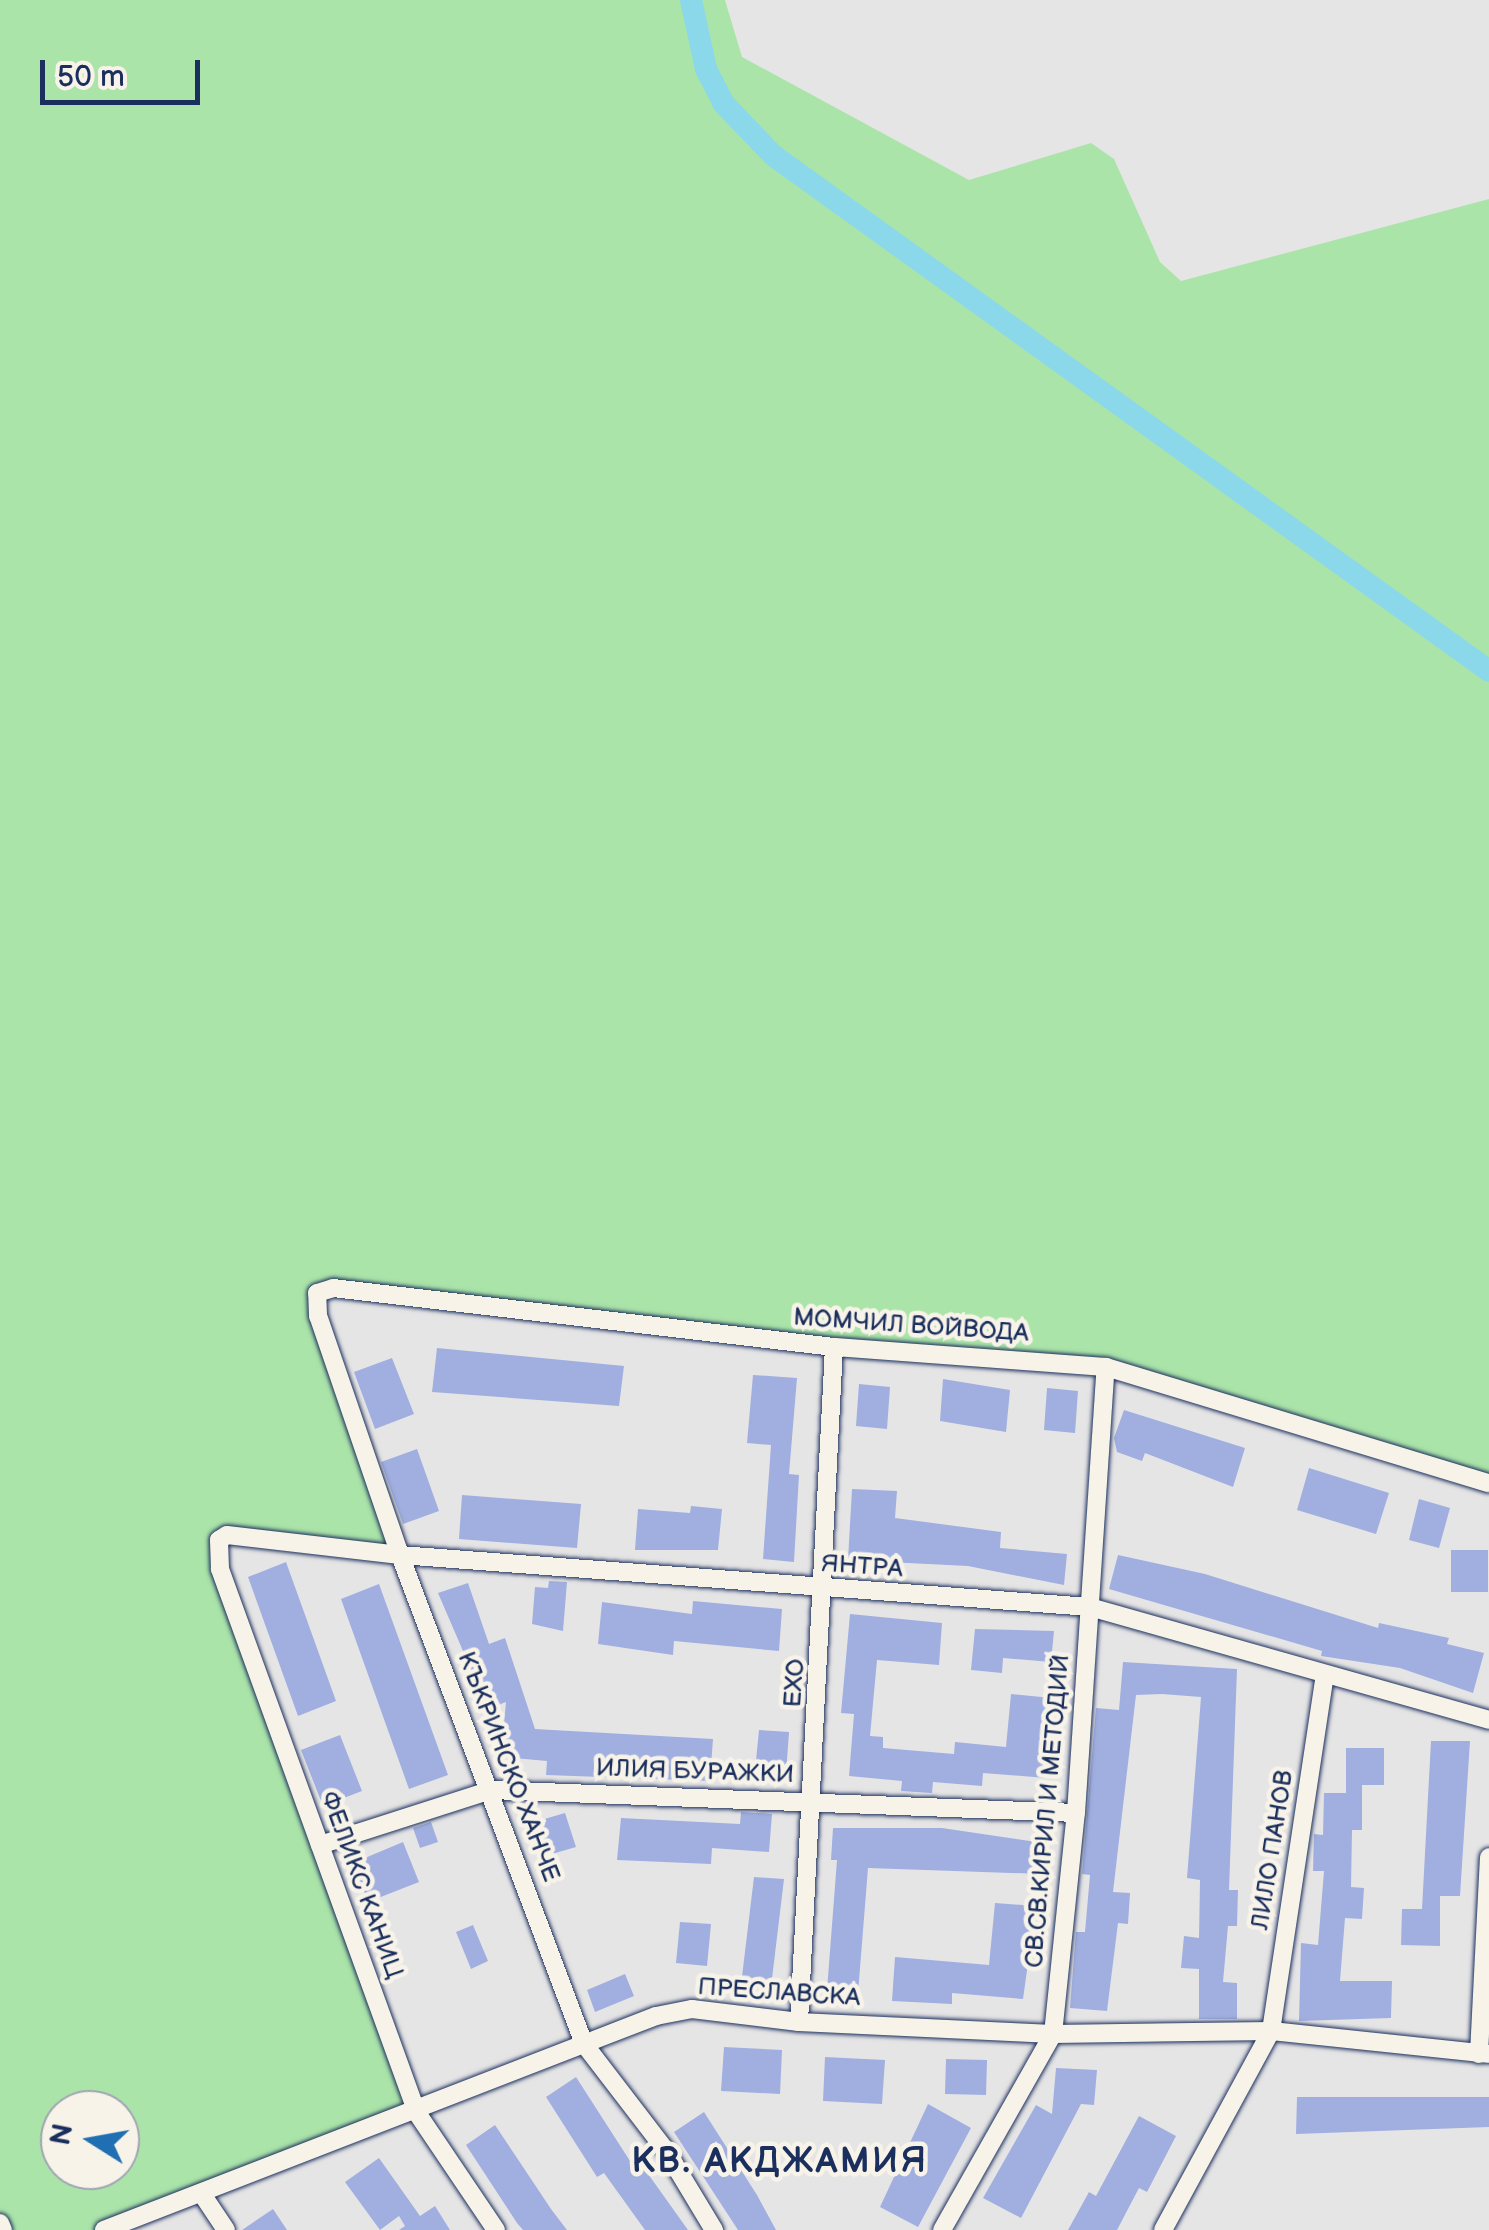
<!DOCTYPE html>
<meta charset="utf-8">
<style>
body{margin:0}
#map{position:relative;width:1489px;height:2230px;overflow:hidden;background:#e6e5e6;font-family:"Balsamiq Sans",sans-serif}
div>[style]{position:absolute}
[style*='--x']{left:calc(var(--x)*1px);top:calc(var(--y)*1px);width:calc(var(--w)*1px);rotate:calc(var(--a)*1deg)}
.green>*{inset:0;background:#abe4a9}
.canal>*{height:22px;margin:-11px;padding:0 11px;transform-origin:11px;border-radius:11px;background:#8bd8ea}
.building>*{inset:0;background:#a0afdf}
.roads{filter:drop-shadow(0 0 2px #1b2f5e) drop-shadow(0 0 2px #1b2f5e)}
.street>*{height:18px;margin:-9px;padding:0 9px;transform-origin:9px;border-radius:9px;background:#f7f3e8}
span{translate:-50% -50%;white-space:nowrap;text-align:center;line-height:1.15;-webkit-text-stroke:9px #f7f3e8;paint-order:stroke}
.street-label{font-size:25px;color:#1b2f5e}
.district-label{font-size:35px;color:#1b2f5e;font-weight:700;letter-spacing:2.5px}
.north{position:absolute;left:40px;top:2090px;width:100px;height:100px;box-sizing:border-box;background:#f7f3e8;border:2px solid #9fa5b1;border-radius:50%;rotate:281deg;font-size:28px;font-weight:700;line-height:40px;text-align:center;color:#1b2f5e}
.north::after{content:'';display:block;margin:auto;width:35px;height:45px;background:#1f6fb2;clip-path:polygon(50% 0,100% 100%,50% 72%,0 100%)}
.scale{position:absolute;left:40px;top:60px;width:160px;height:45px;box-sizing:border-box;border:5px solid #1b2f5e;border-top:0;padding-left:12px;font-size:30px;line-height:35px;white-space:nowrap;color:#1b2f5e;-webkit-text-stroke:8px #f7f3e8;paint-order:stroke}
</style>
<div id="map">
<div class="green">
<div style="clip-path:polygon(evenodd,0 0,725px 0,742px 57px,969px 180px,1091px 143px,1114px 159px,1160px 262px,1181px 281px,1489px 199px,1489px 1483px,1151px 1377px,317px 1293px,400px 1555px,219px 1540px,417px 2113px,104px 2230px,0 2230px,0 0,60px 2110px,120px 2110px,120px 2170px,60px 2170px,60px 2110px)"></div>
</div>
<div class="canal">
<div style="--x:691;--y:0;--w:71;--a:77.7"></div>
<div style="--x:706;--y:69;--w:38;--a:63"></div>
<div style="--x:723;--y:103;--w:74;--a:46.1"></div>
<div style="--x:774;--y:156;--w:881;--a:35.76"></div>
</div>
<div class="building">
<div style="clip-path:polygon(437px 1348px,624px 1366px,619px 1406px,432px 1392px)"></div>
<div style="clip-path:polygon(392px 1358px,414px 1414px,375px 1429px,354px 1372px)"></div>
<div style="clip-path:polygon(753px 1375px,797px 1378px,789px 1474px,799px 1475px,794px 1562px,763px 1559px,771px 1445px,747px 1443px)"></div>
<div style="clip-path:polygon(943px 1379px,1010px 1390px,1006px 1432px,940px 1421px)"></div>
<div style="clip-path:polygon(859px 1384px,890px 1387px,887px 1429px,856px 1426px)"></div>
<div style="clip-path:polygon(1047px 1388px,1078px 1391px,1075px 1433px,1044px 1430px)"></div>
<div style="clip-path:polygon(1124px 1410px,1245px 1448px,1233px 1487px,1145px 1453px,1142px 1461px,1117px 1452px,1114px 1438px)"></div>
<div style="clip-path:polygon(417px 1449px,439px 1511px,403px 1524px,381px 1462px)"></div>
<div style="clip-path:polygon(1309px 1468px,1389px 1493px,1376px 1534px,1297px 1510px)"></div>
<div style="clip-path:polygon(852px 1489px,897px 1491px,895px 1518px,1001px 1532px,1000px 1548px,1067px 1554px,1064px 1585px,968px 1566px,848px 1560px)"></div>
<div style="clip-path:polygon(462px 1495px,581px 1504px,577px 1548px,459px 1539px)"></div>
<div style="clip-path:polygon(1419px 1499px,1450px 1508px,1439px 1548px,1409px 1540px)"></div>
<div style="clip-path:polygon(691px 1506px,722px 1509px,718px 1550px,635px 1550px,638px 1509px,690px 1513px)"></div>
<div style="clip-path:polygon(1451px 1550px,1488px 1550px,1488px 1592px,1451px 1592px)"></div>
<div style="clip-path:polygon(1118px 1555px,1205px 1574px,1378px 1628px,1379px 1623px,1449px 1638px,1447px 1644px,1484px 1653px,1473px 1693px,1400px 1668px,1321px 1656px,1322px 1651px,1109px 1589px)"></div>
<div style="clip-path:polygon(286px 1562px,336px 1701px,298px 1716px,248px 1577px)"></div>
<div style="clip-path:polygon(549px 1581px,567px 1582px,563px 1631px,532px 1624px,535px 1587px,548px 1588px)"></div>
<div style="clip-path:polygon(468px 1583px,489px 1644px,505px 1638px,535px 1729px,713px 1739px,710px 1781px,546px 1775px,547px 1761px,501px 1757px,506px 1702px,488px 1709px,438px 1593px)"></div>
<div style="clip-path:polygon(379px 1584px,448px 1775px,409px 1789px,341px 1599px)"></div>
<div style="clip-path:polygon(693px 1601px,782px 1609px,779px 1651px,674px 1641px,673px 1655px,598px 1644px,602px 1602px,692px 1614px)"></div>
<div style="clip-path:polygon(850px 1614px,942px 1623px,939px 1665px,877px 1660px,870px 1736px,883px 1737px,883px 1748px,954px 1754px,955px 1742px,1006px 1747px,1011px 1694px,1052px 1698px,1046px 1778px,983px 1773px,982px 1786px,933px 1782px,932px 1793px,901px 1791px,902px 1781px,849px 1776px,854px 1714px,841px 1713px)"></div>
<div style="clip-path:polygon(975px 1629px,1054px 1631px,1051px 1662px,1003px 1658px,1002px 1673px,971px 1670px)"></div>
<div style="clip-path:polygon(1123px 1662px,1237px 1669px,1229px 1890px,1238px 1890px,1237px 1926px,1228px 1926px,1223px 1982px,1237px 1983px,1237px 2019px,1199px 2019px,1199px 1969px,1181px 1968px,1184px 1936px,1199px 1938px,1200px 1880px,1187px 1878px,1201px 1697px,1162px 1694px,1136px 1695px,1113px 1892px,1130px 1893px,1128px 1924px,1118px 1923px,1107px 2011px,1070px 2008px,1076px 1932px,1085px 1932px,1090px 1875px,1082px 1874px,1096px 1708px,1119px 1710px)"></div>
<div style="clip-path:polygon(759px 1730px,789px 1732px,786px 1774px,755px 1771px)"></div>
<div style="clip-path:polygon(340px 1735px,362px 1791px,323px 1806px,301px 1750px)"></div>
<div style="clip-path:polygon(1431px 1741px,1470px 1741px,1460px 1896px,1440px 1896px,1440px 1946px,1401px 1945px,1402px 1909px,1422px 1909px)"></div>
<div style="clip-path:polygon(1346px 1748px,1384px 1748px,1384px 1785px,1362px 1785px,1362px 1830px,1352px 1830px,1351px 1887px,1364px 1888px,1362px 1919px,1345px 1918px,1340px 1981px,1392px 1981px,1391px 2018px,1299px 2021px,1301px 1943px,1318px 1945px,1324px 1871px,1313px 1871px,1314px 1834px,1323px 1835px,1324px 1793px,1346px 1793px)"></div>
<div style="clip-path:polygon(741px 1812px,772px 1814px,769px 1852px,712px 1848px,711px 1864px,617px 1860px,621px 1818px,740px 1824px)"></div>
<div style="clip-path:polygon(565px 1813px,576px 1847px,545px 1856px,534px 1822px)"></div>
<div style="clip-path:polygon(431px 1822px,438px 1842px,420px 1848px,413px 1828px)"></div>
<div style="clip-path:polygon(833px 1828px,942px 1828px,1044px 1843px,1042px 1874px,868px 1868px,858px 1993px,827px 1990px,837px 1860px,831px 1860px)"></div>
<div style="clip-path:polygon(403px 1842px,419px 1882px,368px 1902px,353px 1863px)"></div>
<div style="clip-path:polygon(754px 1877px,784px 1879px,771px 1987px,741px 1985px)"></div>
<div style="clip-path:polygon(995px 1903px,1036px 1906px,1023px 1999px,952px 1993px,952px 2004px,892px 2001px,895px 1957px,989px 1965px)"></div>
<div style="clip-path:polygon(680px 1922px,711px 1924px,707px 1966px,676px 1963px)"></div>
<div style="clip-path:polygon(473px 1925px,488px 1961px,471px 1969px,456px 1932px)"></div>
<div style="clip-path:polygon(625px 1974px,634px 1996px,595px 2012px,587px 1990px)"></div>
<div style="clip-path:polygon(724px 2047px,782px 2050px,780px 2094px,721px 2091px)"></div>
<div style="clip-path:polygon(825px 2057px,885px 2060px,882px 2104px,823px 2101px)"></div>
<div style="clip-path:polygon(946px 2059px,987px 2060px,986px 2095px,945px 2094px)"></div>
<div style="clip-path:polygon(1056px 2068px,1097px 2070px,1094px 2105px,1081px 2104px,1021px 2218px,983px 2198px,1036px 2105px,1052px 2114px)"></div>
<div style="clip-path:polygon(576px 2077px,630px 2161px,636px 2157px,688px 2230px,645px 2230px,604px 2173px,597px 2177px,546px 2097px)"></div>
<div style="clip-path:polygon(1297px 2097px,1489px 2097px,1489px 2127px,1296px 2134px)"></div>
<div style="clip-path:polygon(928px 2104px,971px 2128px,918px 2227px,880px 2207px)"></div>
<div style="clip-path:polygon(704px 2112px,757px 2195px,776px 2230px,738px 2230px,674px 2132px)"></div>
<div style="clip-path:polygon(1139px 2116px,1176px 2136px,1147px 2192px,1139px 2188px,1117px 2230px,1068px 2230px,1089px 2192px,1096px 2196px)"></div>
<div style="clip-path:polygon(495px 2125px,551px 2209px,567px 2230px,523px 2230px,517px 2223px,466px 2145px)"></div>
<div style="clip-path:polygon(379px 2158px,420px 2216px,435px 2206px,450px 2230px,399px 2230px,405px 2226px,399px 2216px,380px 2230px,345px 2182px)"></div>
<div style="clip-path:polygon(273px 2209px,287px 2230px,242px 2230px)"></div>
</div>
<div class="roads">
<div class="street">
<div style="--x:320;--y:1845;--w:180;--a:-17.8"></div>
<div style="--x:491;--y:1790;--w:585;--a:2.25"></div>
<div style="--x:799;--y:2022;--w:676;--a:-87.03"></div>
<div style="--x:1479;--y:2054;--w:197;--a:-87.1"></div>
<div style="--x:202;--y:2194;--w:43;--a:56.3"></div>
<div style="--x:0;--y:2223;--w:8;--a:67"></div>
<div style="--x:104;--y:2230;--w:592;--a:-21.19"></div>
<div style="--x:656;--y:2016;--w:37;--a:-11"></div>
<div style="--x:692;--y:2009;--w:108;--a:6.9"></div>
<div style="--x:799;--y:2022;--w:254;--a:2.7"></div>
<div style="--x:1053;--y:2034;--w:218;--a:-0.8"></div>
<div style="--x:1271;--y:2031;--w:219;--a:6"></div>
<div style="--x:496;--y:2230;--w:141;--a:-124"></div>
<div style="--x:417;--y:2113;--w:579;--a:-109.91"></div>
<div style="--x:220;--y:1569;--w:29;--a:-92"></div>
<div style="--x:219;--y:1540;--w:9;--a:-32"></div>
<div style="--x:227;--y:1535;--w:174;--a:6.6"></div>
<div style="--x:400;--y:1555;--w:692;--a:4.31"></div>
<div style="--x:1090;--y:1607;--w:415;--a:15.8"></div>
<div style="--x:714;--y:2230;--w:91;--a:-121.1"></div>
<div style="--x:667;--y:2152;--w:136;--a:-127.5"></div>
<div style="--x:584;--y:2044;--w:522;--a:-110.62"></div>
<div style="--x:400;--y:1555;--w:253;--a:-108.9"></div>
<div style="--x:318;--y:1316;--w:23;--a:-92"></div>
<div style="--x:317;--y:1293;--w:17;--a:-17"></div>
<div style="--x:333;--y:1288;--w:504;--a:6.72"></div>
<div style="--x:834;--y:1347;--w:273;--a:4.2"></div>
<div style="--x:1106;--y:1367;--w:400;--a:16.9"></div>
<div style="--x:942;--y:2230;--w:225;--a:-60.5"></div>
<div style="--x:1053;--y:2034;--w:222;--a:-84.1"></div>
<div style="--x:1076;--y:1813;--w:447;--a:-86.2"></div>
<div style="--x:1163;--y:2230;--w:226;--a:-61.5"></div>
<div style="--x:1271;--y:2031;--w:360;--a:-81.4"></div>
</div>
</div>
<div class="street-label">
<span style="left:911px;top:1326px;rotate:4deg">МОМЧИЛ ВОЙВОДА</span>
<span style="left:862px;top:1567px;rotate:4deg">ЯНТРА</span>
<span style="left:795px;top:1683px;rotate:-86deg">ЕХО</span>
<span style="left:508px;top:1767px;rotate:69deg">КЪКРИНСКО ХАНЧЕ</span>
<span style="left:695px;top:1772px;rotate:2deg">ИЛИЯ БУРАЖКИ</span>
<span style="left:1048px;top:1811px;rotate:-85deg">СВ.СВ.КИРИЛ И МЕТОДИЙ</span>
<span style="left:1273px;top:1850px;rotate:-81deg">ЛИЛО ПАНОВ</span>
<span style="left:361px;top:1885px;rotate:70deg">ФЕЛИКС КАНИЦ</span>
<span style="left:779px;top:1993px;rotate:4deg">ПРЕСЛАВСКА</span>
</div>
<div class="district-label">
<span style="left:780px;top:2162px">КВ. АКДЖАМИЯ</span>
</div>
<div class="north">N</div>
<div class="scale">50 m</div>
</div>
